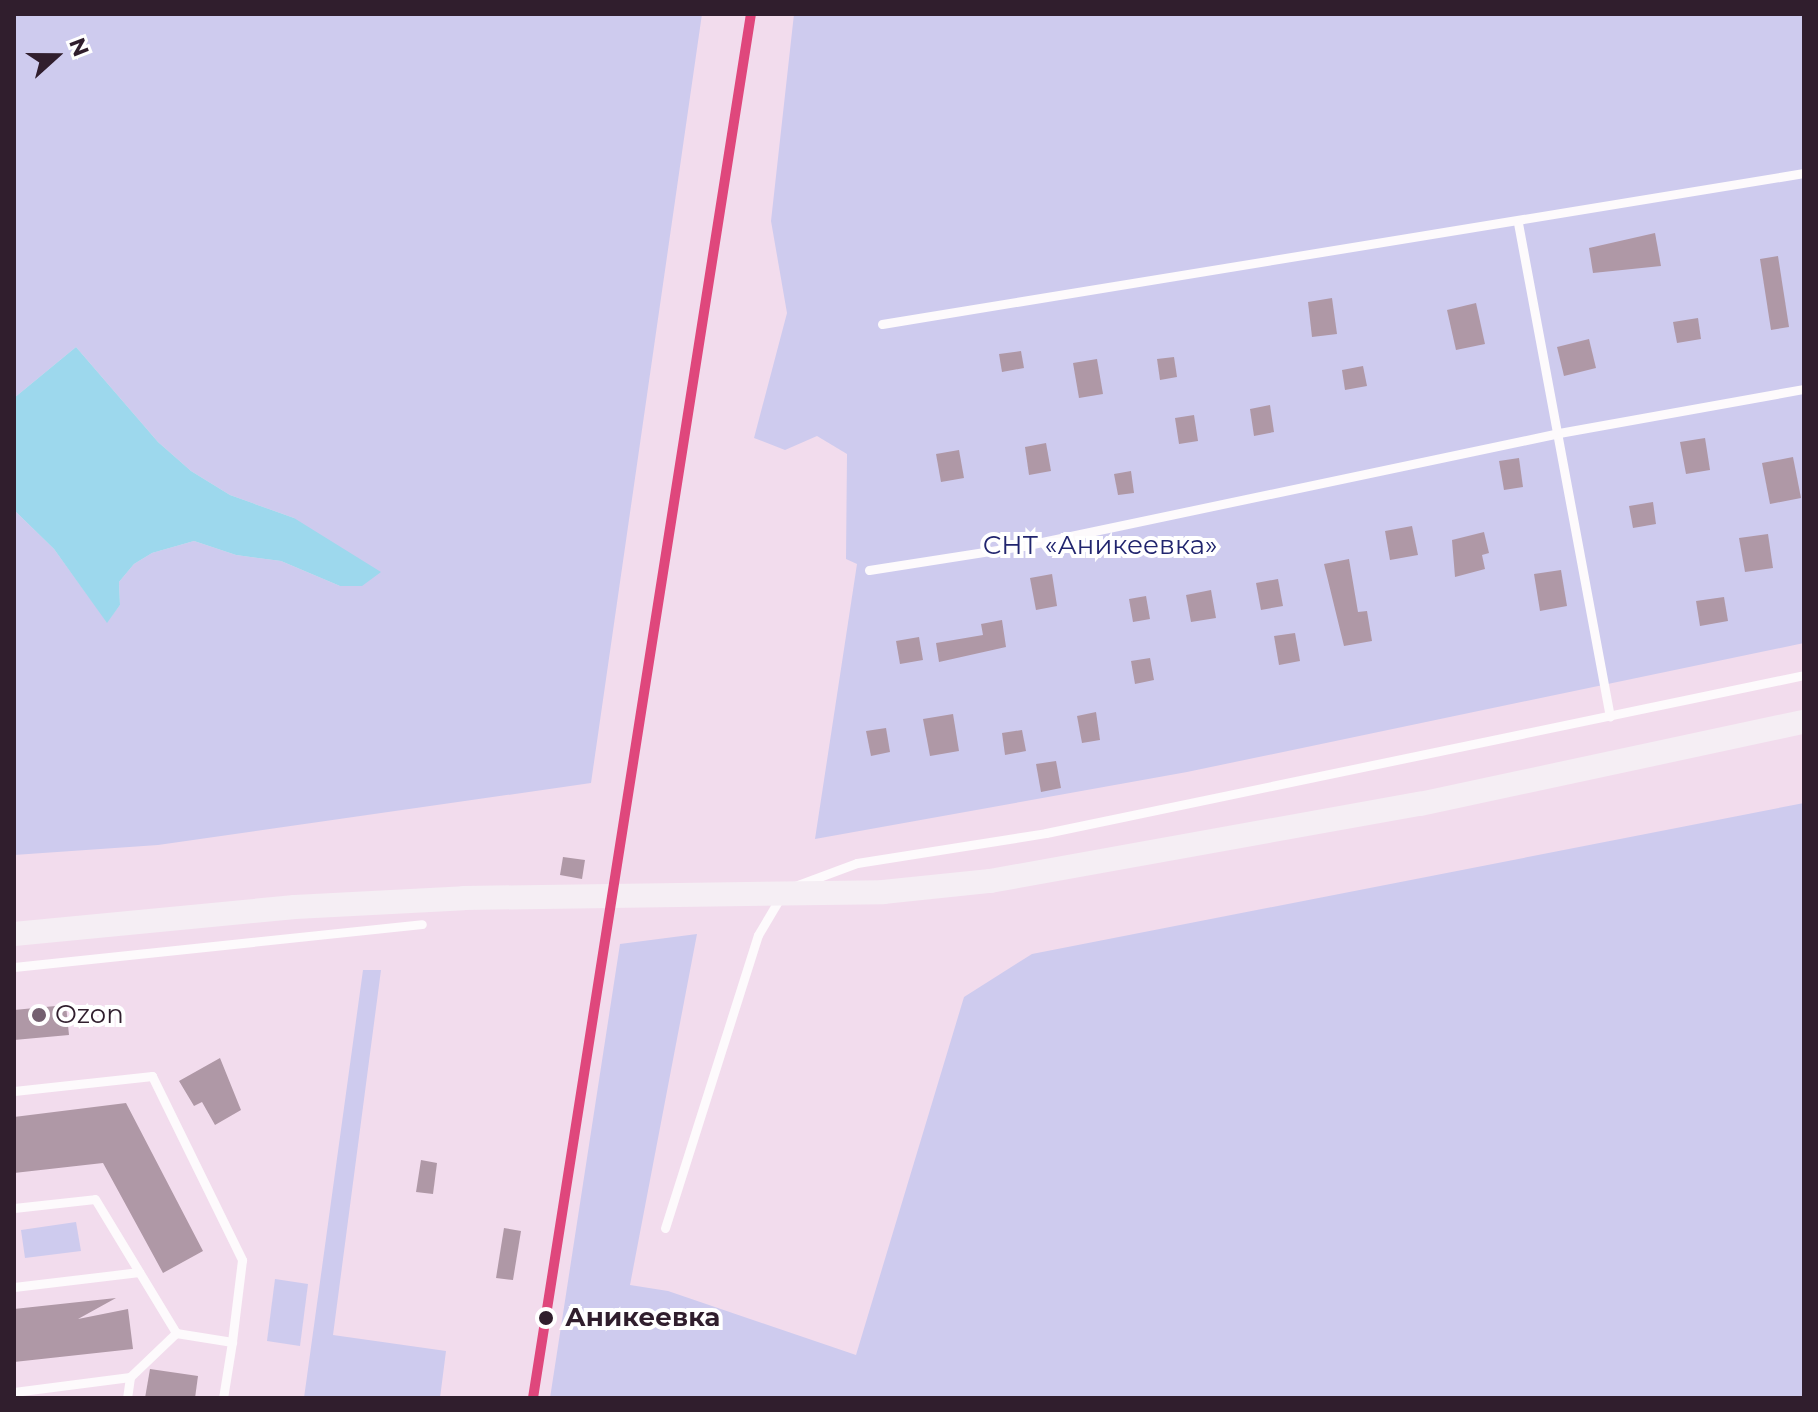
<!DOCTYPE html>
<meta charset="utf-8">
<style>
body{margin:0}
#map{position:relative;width:1818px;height:1412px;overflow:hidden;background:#f2dced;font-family:Montserrat,sans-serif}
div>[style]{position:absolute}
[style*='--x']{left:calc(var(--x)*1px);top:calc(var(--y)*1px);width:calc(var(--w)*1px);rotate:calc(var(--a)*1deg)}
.green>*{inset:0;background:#cecbee}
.water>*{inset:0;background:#9dd8ed}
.building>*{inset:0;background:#af98a6}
.lane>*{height:9px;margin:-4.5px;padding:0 4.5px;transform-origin:4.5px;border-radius:4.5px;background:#fdfafc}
.secondary>*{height:24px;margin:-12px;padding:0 12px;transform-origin:12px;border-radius:12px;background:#f5eef4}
.rail-1>*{height:10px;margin:-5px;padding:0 5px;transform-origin:5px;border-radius:5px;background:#df477c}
.dots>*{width:22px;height:22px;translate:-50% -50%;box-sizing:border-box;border:4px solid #fff;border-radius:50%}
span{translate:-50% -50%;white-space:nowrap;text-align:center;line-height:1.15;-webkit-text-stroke:8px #fff;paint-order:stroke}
.park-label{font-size:26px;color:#21256e}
.poi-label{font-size:26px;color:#301e2d}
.left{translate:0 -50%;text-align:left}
.stop-label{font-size:26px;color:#301e2d;font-weight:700}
.frame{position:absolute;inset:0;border:16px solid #301e2d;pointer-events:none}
.north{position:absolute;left:16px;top:16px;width:80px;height:80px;-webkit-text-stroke:6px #fff;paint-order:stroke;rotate:69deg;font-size:22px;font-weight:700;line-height:32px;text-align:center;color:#301e2d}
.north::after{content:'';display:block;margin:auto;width:28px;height:36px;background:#301e2d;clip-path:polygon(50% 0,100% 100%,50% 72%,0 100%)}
</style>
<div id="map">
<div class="green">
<div style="clip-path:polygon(14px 14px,702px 14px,591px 783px,158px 845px,14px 855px,14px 510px,54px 549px,107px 622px,120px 605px,119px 582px,134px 564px,152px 553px,194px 541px,236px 555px,281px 561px,340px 586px,294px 518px,230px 495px,191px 471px,158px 442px,76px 347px,14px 398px)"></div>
<div style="clip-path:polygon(794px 14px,1804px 14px,1804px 643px,1187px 772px,815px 839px,857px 564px,846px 559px,847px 454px,817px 436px,785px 450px,754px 438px,787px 313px,771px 221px)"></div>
<div style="clip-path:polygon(1804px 803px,1804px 1398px,550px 1398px,620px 944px,697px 934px,630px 1285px,668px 1291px,856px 1355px,964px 997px,1032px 954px)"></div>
<div style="clip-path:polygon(363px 970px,381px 970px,333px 1335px,446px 1351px,440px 1398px,304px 1398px)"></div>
<div style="clip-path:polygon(76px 1222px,81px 1251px,25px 1258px,21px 1230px)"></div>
<div style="clip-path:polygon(275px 1279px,308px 1284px,300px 1346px,267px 1341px)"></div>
</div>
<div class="water">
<div style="clip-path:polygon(76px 347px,158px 442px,191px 471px,230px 495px,294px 518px,381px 572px,362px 586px,340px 586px,281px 561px,236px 555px,194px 541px,152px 553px,134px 564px,119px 582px,120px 605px,107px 623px,54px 549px,14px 510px,14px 398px)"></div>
</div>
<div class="building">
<div style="clip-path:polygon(1655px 233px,1661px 266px,1593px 273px,1589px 248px)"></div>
<div style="clip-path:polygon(1778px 256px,1789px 327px,1771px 330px,1760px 259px)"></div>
<div style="clip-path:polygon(1332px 298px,1337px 334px,1312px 337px,1308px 302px)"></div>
<div style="clip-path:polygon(1476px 303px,1485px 344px,1456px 350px,1447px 310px)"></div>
<div style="clip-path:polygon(1698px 318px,1701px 339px,1677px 343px,1673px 322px)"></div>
<div style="clip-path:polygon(1589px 339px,1596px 368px,1564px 376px,1557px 347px)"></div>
<div style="clip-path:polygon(1021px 351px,1024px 368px,1002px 372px,999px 354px)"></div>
<div style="clip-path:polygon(1174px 357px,1177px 377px,1160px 380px,1157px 359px)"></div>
<div style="clip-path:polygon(1097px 359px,1103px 394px,1079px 398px,1073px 363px)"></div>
<div style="clip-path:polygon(1363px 366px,1367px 386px,1345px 390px,1342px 370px)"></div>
<div style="clip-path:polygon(1270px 405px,1274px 432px,1254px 436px,1250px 409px)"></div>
<div style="clip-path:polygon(1194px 415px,1198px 441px,1179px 444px,1175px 418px)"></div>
<div style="clip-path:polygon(1705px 438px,1710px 470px,1686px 474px,1680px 442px)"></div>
<div style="clip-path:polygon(1046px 443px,1051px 471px,1029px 475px,1025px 447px)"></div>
<div style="clip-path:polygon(959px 450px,964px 478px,941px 482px,936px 454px)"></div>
<div style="clip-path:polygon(1793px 457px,1801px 498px,1770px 504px,1762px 463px)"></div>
<div style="clip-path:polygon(1519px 458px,1523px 487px,1504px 490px,1499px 461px)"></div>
<div style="clip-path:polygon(1131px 471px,1134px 493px,1118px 495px,1114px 474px)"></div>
<div style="clip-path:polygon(1653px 502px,1656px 524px,1633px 528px,1629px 506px)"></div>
<div style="clip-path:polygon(1412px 526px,1418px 555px,1390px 560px,1385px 531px)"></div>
<div style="clip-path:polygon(1484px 532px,1489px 553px,1482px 555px,1485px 569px,1455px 577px,1452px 540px)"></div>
<div style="clip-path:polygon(1768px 534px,1773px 568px,1745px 572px,1739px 538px)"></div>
<div style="clip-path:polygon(1349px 559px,1358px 612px,1367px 611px,1372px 641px,1344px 646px,1324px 564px)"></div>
<div style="clip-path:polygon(1561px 570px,1567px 606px,1540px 611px,1534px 574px)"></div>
<div style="clip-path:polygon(1052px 574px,1057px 606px,1036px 610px,1030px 578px)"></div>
<div style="clip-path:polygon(1278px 579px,1283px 606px,1261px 610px,1256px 583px)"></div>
<div style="clip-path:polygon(1211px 590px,1216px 618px,1191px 622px,1186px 595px)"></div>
<div style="clip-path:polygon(1146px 596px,1150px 619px,1133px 622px,1129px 599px)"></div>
<div style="clip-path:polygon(1724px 597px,1728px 621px,1700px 626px,1696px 601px)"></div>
<div style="clip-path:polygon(1002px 620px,1006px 647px,939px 662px,936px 643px,983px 635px,981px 624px)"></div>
<div style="clip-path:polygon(1295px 633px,1300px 661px,1279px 665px,1274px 636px)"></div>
<div style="clip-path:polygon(919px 637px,923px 660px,900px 664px,896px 641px)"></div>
<div style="clip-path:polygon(1150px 658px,1154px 680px,1135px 684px,1131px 661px)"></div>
<div style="clip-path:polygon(1096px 712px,1100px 740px,1082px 743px,1077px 716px)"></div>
<div style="clip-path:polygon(953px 714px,959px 751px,930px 756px,923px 719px)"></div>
<div style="clip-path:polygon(886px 728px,890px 752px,871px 756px,866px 731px)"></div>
<div style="clip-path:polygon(1022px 730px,1026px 751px,1005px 755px,1002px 733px)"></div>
<div style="clip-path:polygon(1056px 761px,1061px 788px,1041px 792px,1036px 764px)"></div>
<div style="clip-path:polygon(563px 857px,585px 860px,582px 879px,560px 875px)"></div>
<div style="clip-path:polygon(66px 1005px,69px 1035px,14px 1040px,14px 1010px)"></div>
<div style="clip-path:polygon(220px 1058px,241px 1110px,215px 1125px,202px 1102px,194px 1106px,179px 1081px)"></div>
<div style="clip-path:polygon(126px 1103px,203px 1251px,163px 1273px,103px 1163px,14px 1173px,14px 1117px)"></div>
<div style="clip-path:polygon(421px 1160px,437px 1163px,433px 1194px,416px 1192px)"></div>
<div style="clip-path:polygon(504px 1228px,521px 1231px,513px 1280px,496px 1278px)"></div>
<div style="clip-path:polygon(116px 1298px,78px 1319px,128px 1309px,133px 1349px,14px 1362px,14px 1309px)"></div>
<div style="clip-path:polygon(150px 1369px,198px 1376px,195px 1398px,145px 1398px)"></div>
</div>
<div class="lane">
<div style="--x:1518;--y:223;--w:502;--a:79.45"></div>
<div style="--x:882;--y:324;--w:934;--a:-9.3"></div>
<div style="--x:869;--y:570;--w:156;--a:-8.9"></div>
<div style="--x:1023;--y:546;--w:548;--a:-11.9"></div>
<div style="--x:1559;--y:433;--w:249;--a:-10.2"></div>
<div style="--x:795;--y:886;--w:66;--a:-20.4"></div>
<div style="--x:857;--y:863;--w:191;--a:-9"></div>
<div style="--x:1046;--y:833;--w:774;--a:-11.77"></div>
<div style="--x:14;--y:967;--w:410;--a:-6"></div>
<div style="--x:14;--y:1091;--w:139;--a:-6.2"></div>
<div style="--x:152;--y:1076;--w:205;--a:63.9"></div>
<div style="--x:242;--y:1260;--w:83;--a:97"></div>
<div style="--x:14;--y:1208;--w:81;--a:-6.3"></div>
<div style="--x:95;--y:1199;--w:157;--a:58.8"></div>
<div style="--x:665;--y:1228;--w:307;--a:-72.4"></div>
<div style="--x:758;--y:935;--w:43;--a:-59.3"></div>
<div style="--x:14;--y:1287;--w:126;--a:-6.8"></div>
<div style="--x:130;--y:1377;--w:64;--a:-43.7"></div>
<div style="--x:176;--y:1333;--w:57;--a:9.1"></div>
<div style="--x:232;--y:1342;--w:57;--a:99.1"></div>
<div style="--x:14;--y:1392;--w:117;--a:-7.4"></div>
<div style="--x:130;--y:1377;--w:21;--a:98"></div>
</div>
<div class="secondary">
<div style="--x:14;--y:934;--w:282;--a:-5.5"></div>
<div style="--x:295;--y:907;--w:169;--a:-3"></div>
<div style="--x:464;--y:898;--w:419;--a:-0.8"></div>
<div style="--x:883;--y:892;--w:108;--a:-5.9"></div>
<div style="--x:990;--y:881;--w:437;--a:-10.2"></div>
<div style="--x:1420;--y:804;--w:393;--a:-12.1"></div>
</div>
<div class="rail-1">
<div style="--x:533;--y:1398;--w:1401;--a:-81.05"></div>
</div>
<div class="dots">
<div style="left:39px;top:1015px;background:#746070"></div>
<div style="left:546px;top:1318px;background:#301e2d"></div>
</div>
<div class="park-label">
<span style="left:1100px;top:546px">СНТ «Аникеевка»</span>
</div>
<div class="poi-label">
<span class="left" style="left:55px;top:1015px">Ozon</span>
</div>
<div class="stop-label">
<span class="left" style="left:565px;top:1318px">Аникеевка</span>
</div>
<div class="frame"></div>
<div class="north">N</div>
</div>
